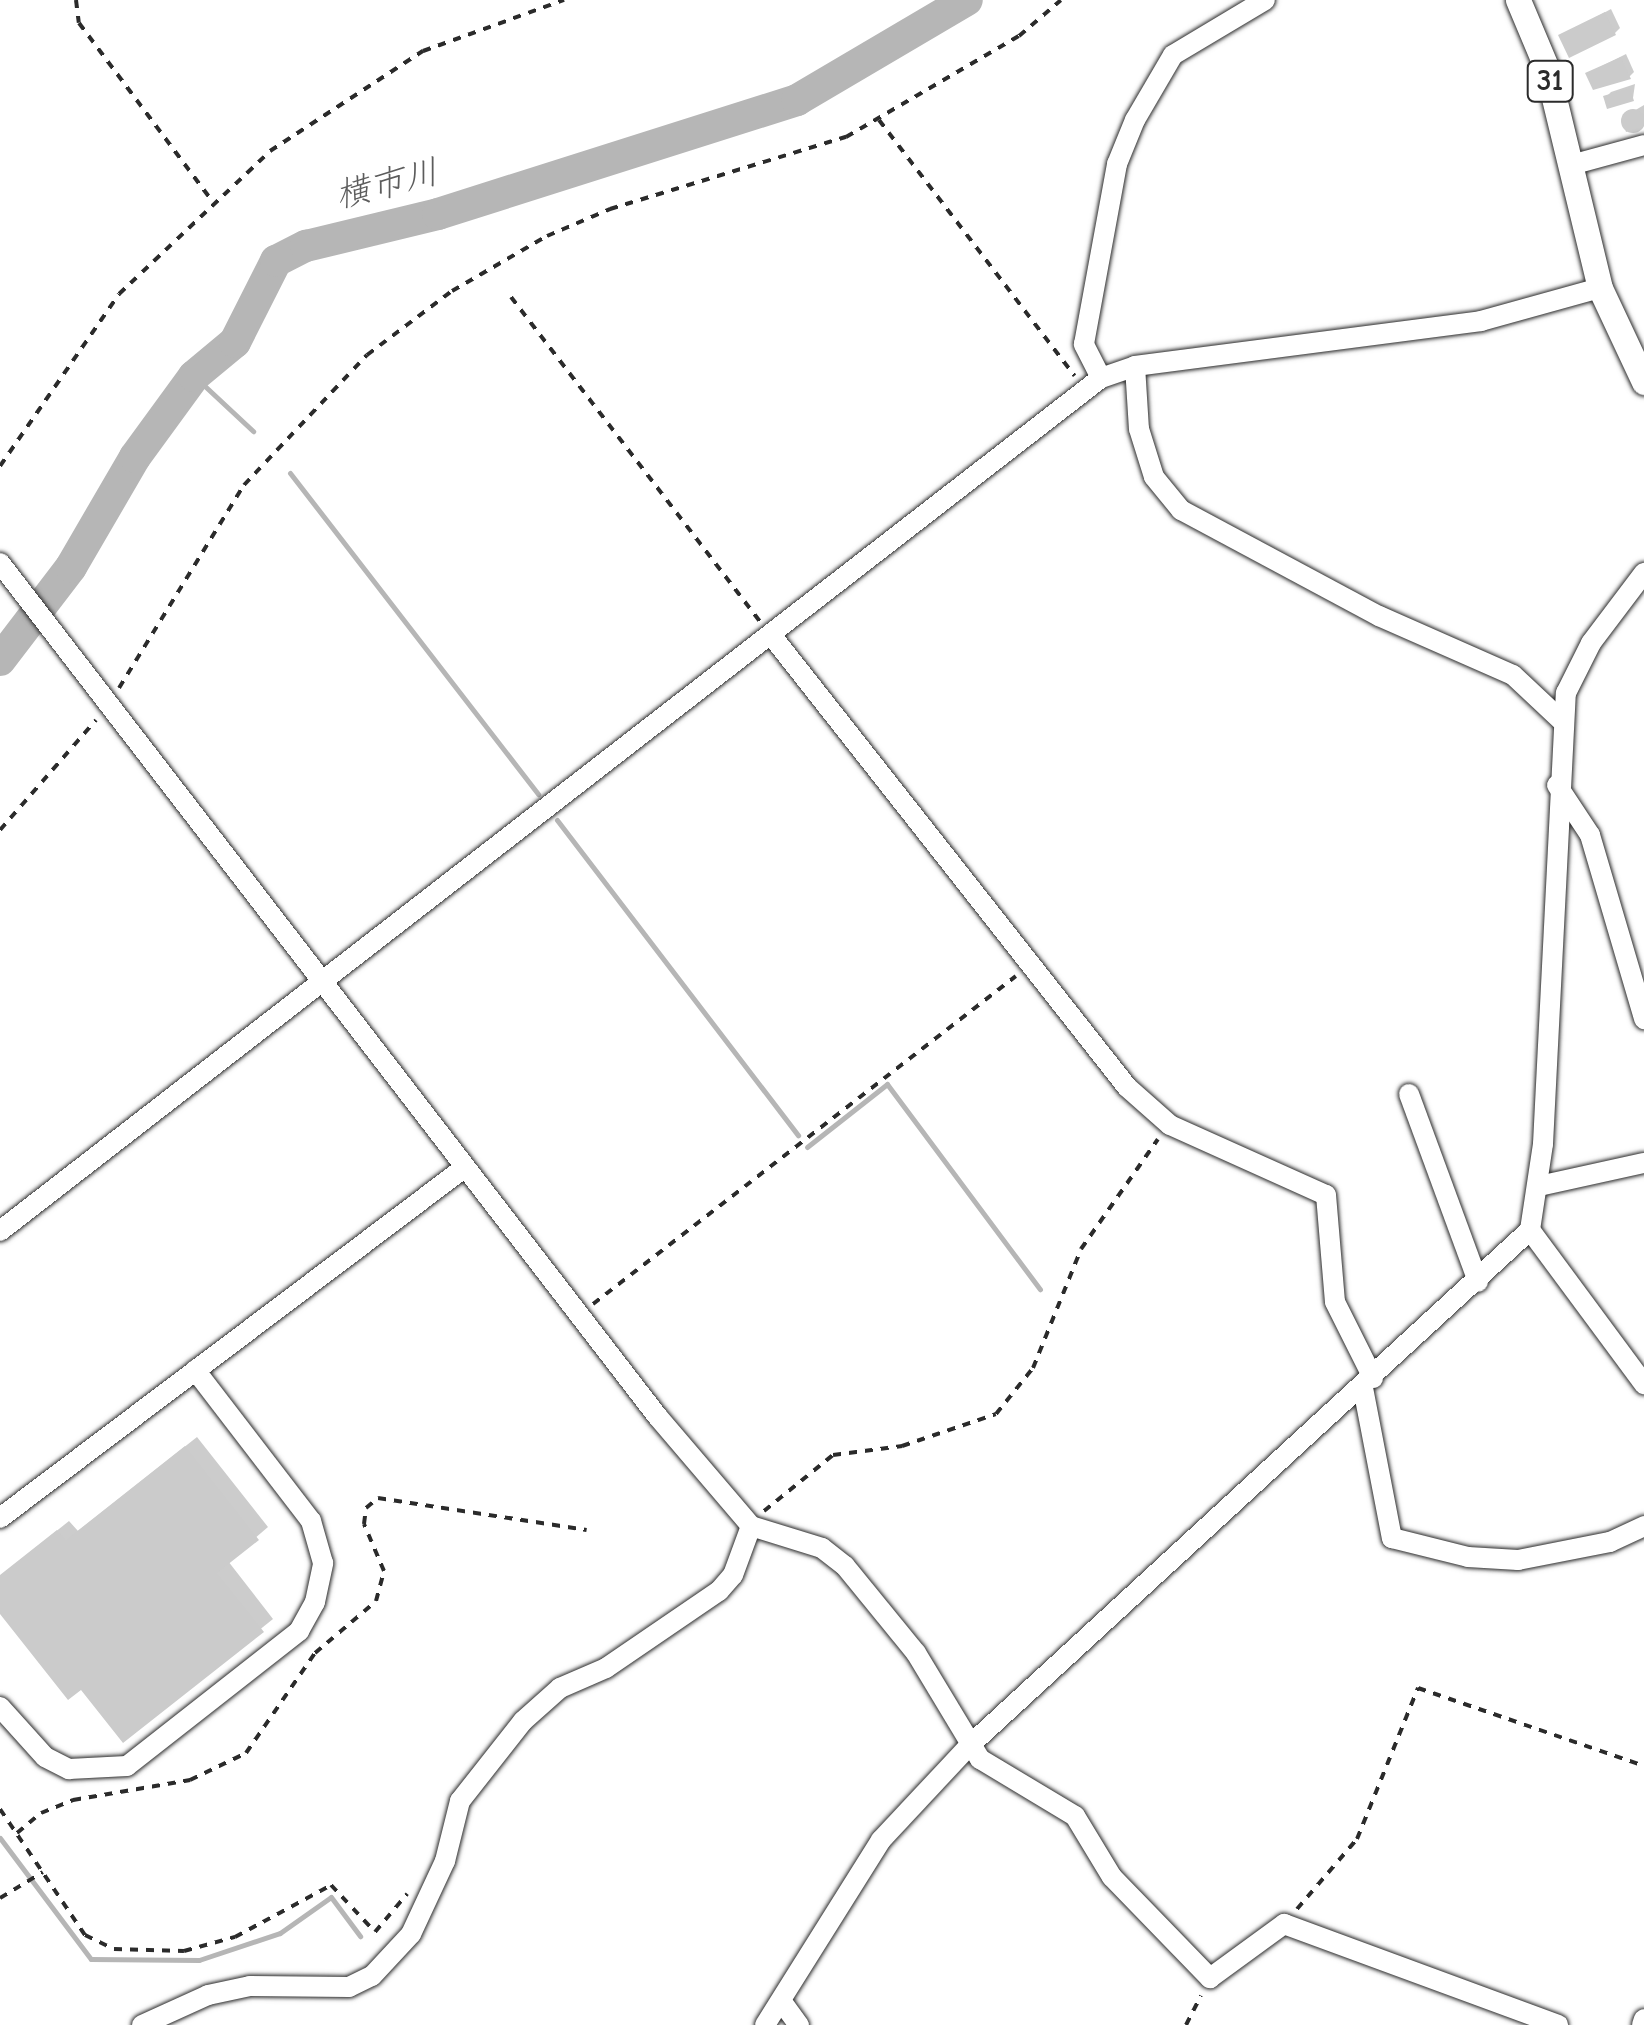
<!DOCTYPE html>
<meta charset="utf-8">
<style>
body{margin:0}
#map{position:relative;width:1644px;height:2025px;overflow:hidden;background:#fff;font-family:"Comic Neue","Klee One",sans-serif}
div>[style]{position:absolute}
[style*='--x']{left:calc(var(--x)*1px);top:calc(var(--y)*1px);width:calc(var(--w)*1px);rotate:calc(var(--a)*1deg)}
.shadow>*{inset:0;background:#0003}
.stream>*{height:5px;margin:-2.5px;padding:0 2.5px;transform-origin:2.5px;border-radius:2.5px;background:#b6b6b6}
.river>*{height:32px;margin:-16px;padding:0 16px;transform-origin:16px;border-radius:16px;background:#b6b6b6}
.building>*{inset:0;background:#cbcbcb}
.round{border-radius:50%}
.path>*{height:4px;margin-top:-2px;transform-origin:0;background:repeating-linear-gradient(90deg,#2b2b2b 0 8px,transparent 0 16px)}
.roads{filter:drop-shadow(0 0 2px #2b2b2b) drop-shadow(0 0 2px #2b2b2b)}
.minor>*{height:20px;margin:-10px;padding:0 10px;transform-origin:10px;border-radius:10px;background:#fff}
.major>*{height:25px;margin:-12.5px;padding:0 12.5px;transform-origin:12.5px;border-radius:12.5px;background:#fff}
span{translate:-50% -50%;white-space:nowrap;text-align:center;line-height:1.15;-webkit-text-stroke:10px #fff;paint-order:stroke}
.shield-label span{padding:2px 8px;background:#fff;border:2px solid;border-radius:8px;-webkit-text-stroke-width:0}
.shield-label{font-size:30px;color:#2b2b2b;font-weight:700}
.water-label{font-size:35px;color:#5c5c5c;font-style:italic}
</style>
<div id="map">
<div class="shadow">
<div style="clip-path:polygon(1611px 9px,1620px 28px,1615px 33px,1561px 36px)"></div>
<div style="clip-path:polygon(1626px 54px,1634px 72px,1629px 77px,1588px 73px)"></div>
<div style="clip-path:polygon(1635px 84px,1633px 98px,1606px 97px,1611px 92px)"></div>
<div style="clip-path:polygon(1644px 105px,1644px 126px,1626px 132px,1622px 118px)"></div>
<div style="clip-path:polygon(197px 1437px,268px 1527px,228px 1561px,273px 1619px,123px 1739px,81px 1686px,0 1610px,0 1576px,69px 1521px,78px 1531px)"></div>
</div>
<div class="stream">
<div style="--x:194;--y:376;--w:81;--a:43"></div>
<div style="--x:290;--y:473;--w:406;--a:52.3"></div>
<div style="--x:557;--y:820;--w:397;--a:52.6"></div>
<div style="--x:807;--y:1147;--w:102;--a:-38.2"></div>
<div style="--x:887;--y:1084;--w:256;--a:53.3"></div>
<div style="--x:0;--y:1838;--w:151;--a:53.1"></div>
<div style="--x:91;--y:1959;--w:108;--a:0.5"></div>
<div style="--x:199;--y:1960;--w:85;--a:-18.4"></div>
<div style="--x:280;--y:1933;--w:62;--a:-35.2"></div>
<div style="--x:331;--y:1897;--w:49;--a:53.4"></div>
</div>
<div class="river">
<div style="--x:0;--y:660;--w:117;--a:-52.6"></div>
<div style="--x:71;--y:567;--w:127;--a:-59.8"></div>
<div style="--x:135;--y:457;--w:100;--a:-53.9"></div>
<div style="--x:194;--y:376;--w:53;--a:-39.7"></div>
<div style="--x:235;--y:342;--w:91;--a:-63.2"></div>
<div style="--x:276;--y:261;--w:34;--a:-27"></div>
<div style="--x:306;--y:246;--w:136;--a:-13.6"></div>
<div style="--x:438;--y:214;--w:377;--a:-17.6"></div>
<div style="--x:797;--y:100;--w:197;--a:-30.5"></div>
</div>
<div class="building">
<div style="clip-path:polygon(1605px 12px,1616px 35px,1569px 58px,1558px 35px)"></div>
<div style="clip-path:polygon(1621px 57px,1631px 79px,1593px 90px,1585px 73px)"></div>
<div style="clip-path:polygon(1630px 88px,1634px 101px,1607px 109px,1603px 96px)"></div>
<div class="round" style="left:1621px;top:109px;width:24px;height:24px"></div>
<div style="clip-path:polygon(185px 1446px,259px 1540px,217px 1573px,264px 1632px,123px 1743px,81px 1690px,68px 1700px,0 1614px,0 1575px,57px 1530px,66px 1540px)"></div>
</div>
<div class="path">
<div style="--x:76;--y:0;--w:23;--a:83"></div>
<div style="--x:79;--y:23;--w:222;--a:53.2"></div>
<div style="--x:879;--y:120;--w:322;--a:52.6"></div>
<div style="--x:511;--y:297;--w:409;--a:52.5"></div>
<div style="--x:0;--y:466;--w:209;--a:-55.3"></div>
<div style="--x:119;--y:294;--w:208;--a:-43.4"></div>
<div style="--x:270;--y:151;--w:183;--a:-33.2"></div>
<div style="--x:423;--y:51;--w:150;--a:-19.9"></div>
<div style="--x:119;--y:688;--w:238;--a:-58.4"></div>
<div style="--x:244;--y:485;--w:179;--a:-46.6"></div>
<div style="--x:367;--y:355;--w:106;--a:-37"></div>
<div style="--x:452;--y:291;--w:110;--a:-30.1"></div>
<div style="--x:547;--y:236;--w:69;--a:-23.2"></div>
<div style="--x:610;--y:209;--w:247;--a:-17"></div>
<div style="--x:846;--y:137;--w:200;--a:-30.3"></div>
<div style="--x:1019;--y:36;--w:55;--a:-40.6"></div>
<div style="--x:0;--y:830;--w:146;--a:-48.9"></div>
<div style="--x:593;--y:1304;--w:535;--a:-37.79"></div>
<div style="--x:764;--y:1511;--w:89;--a:-39.1"></div>
<div style="--x:833;--y:1455;--w:70;--a:-7.4"></div>
<div style="--x:902;--y:1446;--w:99;--a:-18.8"></div>
<div style="--x:996;--y:1414;--w:59;--a:-51.2"></div>
<div style="--x:1033;--y:1368;--w:128;--a:-68"></div>
<div style="--x:1081;--y:1249;--w:134;--a:-55"></div>
<div style="--x:0;--y:1809;--w:152;--a:56"></div>
<div style="--x:85;--y:1935;--w:32;--a:26"></div>
<div style="--x:114;--y:1949;--w:70;--a:1.6"></div>
<div style="--x:184;--y:1951;--w:53;--a:-15.4"></div>
<div style="--x:235;--y:1937;--w:109;--a:-28.4"></div>
<div style="--x:331;--y:1885;--w:64;--a:46.9"></div>
<div style="--x:375;--y:1932;--w:50;--a:-49.9"></div>
<div style="--x:17;--y:1833;--w:31;--a:-40"></div>
<div style="--x:41;--y:1813;--w:35;--a:-22"></div>
<div style="--x:73;--y:1800;--w:119;--a:-9.7"></div>
<div style="--x:190;--y:1780;--w:62;--a:-25.7"></div>
<div style="--x:246;--y:1753;--w:121;--a:-55.4"></div>
<div style="--x:315;--y:1653;--w:80;--a:-40.4"></div>
<div style="--x:376;--y:1601;--w:31;--a:-75"></div>
<div style="--x:384;--y:1571;--w:51;--a:-113.1"></div>
<div style="--x:364;--y:1524;--w:16;--a:-83"></div>
<div style="--x:366;--y:1508;--w:16;--a:-40"></div>
<div style="--x:378;--y:1498;--w:211;--a:8.7"></div>
<div style="--x:0;--y:1898;--w:50;--a:-31.2"></div>
<div style="--x:1297;--y:1909;--w:92;--a:-49.4"></div>
<div style="--x:1357;--y:1839;--w:163;--a:-68"></div>
<div style="--x:1418;--y:1688;--w:239;--a:19"></div>
<div style="--x:1186;--y:2025;--w:33;--a:-63"></div>
</div>
<div class="roads">
<div class="minor">
<div style="--x:1571;--y:165;--w:76;--a:-15.3"></div>
<div style="--x:1135;--y:366;--w:63;--a:86.4"></div>
<div style="--x:1139;--y:429;--w:50;--a:72.6"></div>
<div style="--x:1154;--y:477;--w:43;--a:50.7"></div>
<div style="--x:1181;--y:510;--w:225;--a:28.2"></div>
<div style="--x:1379;--y:616;--w:146;--a:23.8"></div>
<div style="--x:1513;--y:675;--w:69;--a:43.2"></div>
<div style="--x:1101;--y:378;--w:38;--a:-117"></div>
<div style="--x:1084;--y:344;--w:183;--a:-79.6"></div>
<div style="--x:1117;--y:164;--w:48;--a:-67.8"></div>
<div style="--x:1135;--y:120;--w:75;--a:-59.7"></div>
<div style="--x:1173;--y:55;--w:107;--a:-30.9"></div>
<div style="--x:0;--y:563;--w:1078;--a:52.39"></div>
<div style="--x:658;--y:1417;--w:143;--a:49.5"></div>
<div style="--x:751;--y:1526;--w:74;--a:17.2"></div>
<div style="--x:822;--y:1548;--w:29;--a:38"></div>
<div style="--x:845;--y:1566;--w:112;--a:50.8"></div>
<div style="--x:916;--y:1653;--w:124;--a:58.9"></div>
<div style="--x:980;--y:1759;--w:111;--a:31"></div>
<div style="--x:1075;--y:1816;--w:71;--a:58.8"></div>
<div style="--x:1112;--y:1877;--w:141;--a:45.9"></div>
<div style="--x:1210;--y:1978;--w:92;--a:-36.1"></div>
<div style="--x:1284;--y:1924;--w:292;--a:20.2"></div>
<div style="--x:772;--y:636;--w:574;--a:51.79"></div>
<div style="--x:1127;--y:1087;--w:57;--a:41.5"></div>
<div style="--x:1170;--y:1125;--w:171;--a:24.2"></div>
<div style="--x:1326;--y:1195;--w:107;--a:85.2"></div>
<div style="--x:1335;--y:1302;--w:85;--a:63.4"></div>
<div style="--x:1557;--y:785;--w:60;--a:56.6"></div>
<div style="--x:1590;--y:835;--w:192;--a:73.6"></div>
<div style="--x:1409;--y:1094;--w:200;--a:69.8"></div>
<div style="--x:1539;--y:1186;--w:107;--a:-12.4"></div>
<div style="--x:1530;--y:1230;--w:192;--a:53.5"></div>
<div style="--x:0;--y:1231;--w:1393;--a:-37.77"></div>
<div style="--x:1101;--y:378;--w:36;--a:-19"></div>
<div style="--x:1135;--y:366;--w:349;--a:-7.4"></div>
<div style="--x:1481;--y:321;--w:123;--a:-15.5"></div>
<div style="--x:1363;--y:1388;--w:153;--a:79.1"></div>
<div style="--x:1392;--y:1538;--w:78;--a:14"></div>
<div style="--x:1468;--y:1557;--w:50;--a:3.4"></div>
<div style="--x:1518;--y:1560;--w:94;--a:-11.1"></div>
<div style="--x:1610;--y:1542;--w:38;--a:-25"></div>
<div style="--x:0;--y:1518;--w:581;--a:-37.03"></div>
<div style="--x:0;--y:1707;--w:67;--a:48"></div>
<div style="--x:45;--y:1757;--w:27;--a:27"></div>
<div style="--x:69;--y:1769;--w:58;--a:-3"></div>
<div style="--x:127;--y:1766;--w:219;--a:-38.1"></div>
<div style="--x:299;--y:1631;--w:33;--a:-61"></div>
<div style="--x:315;--y:1602;--w:40;--a:-78"></div>
<div style="--x:323;--y:1563;--w:44;--a:-105.9"></div>
<div style="--x:311;--y:1521;--w:190;--a:-127.5"></div>
<div style="--x:782;--y:2002;--w:29;--a:54"></div>
<div style="--x:142;--y:2025;--w:72;--a:-24.4"></div>
<div style="--x:208;--y:1995;--w:43;--a:-12.1"></div>
<div style="--x:250;--y:1986;--w:99;--a:0.6"></div>
<div style="--x:349;--y:1987;--w:25;--a:-26"></div>
<div style="--x:372;--y:1976;--w:57;--a:-47.1"></div>
<div style="--x:411;--y:1934;--w:81;--a:-65"></div>
<div style="--x:445;--y:1861;--w:62;--a:-76"></div>
<div style="--x:460;--y:1801;--w:102;--a:-51.8"></div>
<div style="--x:523;--y:1721;--w:50;--a:-41.7"></div>
<div style="--x:560;--y:1688;--w:50;--a:-23.5"></div>
<div style="--x:606;--y:1668;--w:137;--a:-34.3"></div>
<div style="--x:719;--y:1591;--w:21;--a:-49"></div>
<div style="--x:733;--y:1575;--w:52;--a:-69.8"></div>
<div style="--x:765;--y:2025;--w:218;--a:-57.9"></div>
<div style="--x:881;--y:1840;--w:129;--a:-46.9"></div>
<div style="--x:969;--y:1746;--w:762;--a:-42.61"></div>
<div style="--x:1530;--y:1230;--w:87;--a:-81.4"></div>
<div style="--x:1543;--y:1144;--w:452;--a:-87.1"></div>
<div style="--x:1566;--y:693;--w:56;--a:-63.4"></div>
<div style="--x:1591;--y:643;--w:88;--a:-52.9"></div>
<div style="--x:1642;--y:2025;--w:6;--a:-72"></div>
</div>
<div class="major">
<div style="--x:1518;--y:0;--w:75;--a:67.2"></div>
<div style="--x:1547;--y:69;--w:225;--a:76.4"></div>
<div style="--x:1600;--y:288;--w:104;--a:64.9"></div>
</div>
</div>
<div class="shield-label">
<span style="left:1550px;top:81px">31</span>
</div>
<div class="water-label">
<span style="left:387px;top:184px;rotate:-14deg">横市川</span>
</div>
</div>
